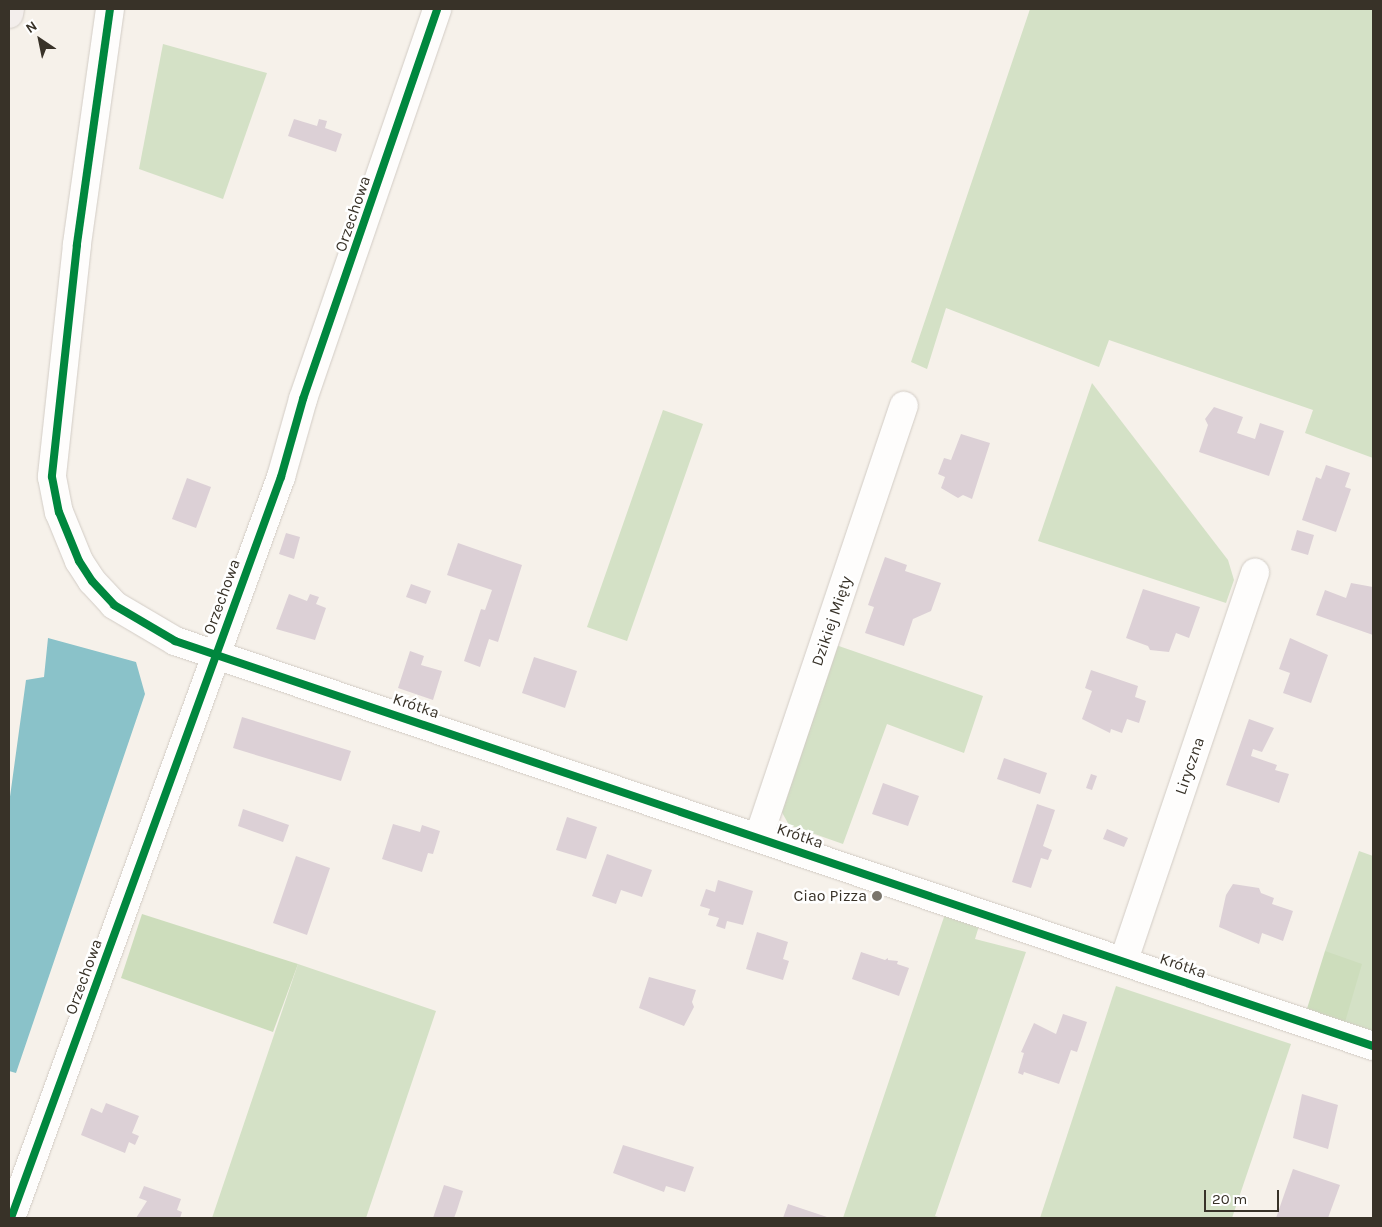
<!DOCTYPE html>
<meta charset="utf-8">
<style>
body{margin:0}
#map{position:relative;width:1382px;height:1227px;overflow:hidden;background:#f6f1ea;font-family:Karla,sans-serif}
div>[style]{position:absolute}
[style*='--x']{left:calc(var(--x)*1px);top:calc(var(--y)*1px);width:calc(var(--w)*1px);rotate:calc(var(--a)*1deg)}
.green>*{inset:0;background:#d4e1c6}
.forest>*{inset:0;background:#cdddbc}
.water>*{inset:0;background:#8ac2c9}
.building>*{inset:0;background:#dcd0d6}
.roads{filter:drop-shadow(0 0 1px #d2ccc5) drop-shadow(0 0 1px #d2ccc5)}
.street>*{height:28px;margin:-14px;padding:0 14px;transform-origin:14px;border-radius:14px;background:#fefdfc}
.highway>*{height:28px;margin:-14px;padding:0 14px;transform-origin:14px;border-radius:14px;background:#f3eeec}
.cycleway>*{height:8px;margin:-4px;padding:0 4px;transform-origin:4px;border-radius:4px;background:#00873e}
.dots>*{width:14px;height:14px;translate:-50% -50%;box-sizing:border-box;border:2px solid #fff;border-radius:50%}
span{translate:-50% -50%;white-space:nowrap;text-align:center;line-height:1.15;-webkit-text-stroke:5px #fff;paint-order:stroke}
.street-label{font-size:16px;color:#383228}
.poi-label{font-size:16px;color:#383228}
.right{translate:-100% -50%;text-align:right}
.frame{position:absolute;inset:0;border:10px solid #383228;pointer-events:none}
.north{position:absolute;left:15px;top:15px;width:50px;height:50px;-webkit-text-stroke:4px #fff;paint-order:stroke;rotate:326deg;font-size:14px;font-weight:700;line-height:20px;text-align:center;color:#383228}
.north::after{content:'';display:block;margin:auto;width:18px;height:22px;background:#383228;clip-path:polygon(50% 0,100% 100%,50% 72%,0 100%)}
.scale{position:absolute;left:1204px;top:1190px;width:75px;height:22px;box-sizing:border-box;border:2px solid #383228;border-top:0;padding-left:6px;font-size:15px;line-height:18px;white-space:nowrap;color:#383228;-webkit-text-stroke:4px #fff;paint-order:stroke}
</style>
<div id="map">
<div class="green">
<div style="clip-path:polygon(1030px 9px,1373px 9px,1373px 458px,1305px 433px,1313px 410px,1109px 340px,1099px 367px,946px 308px,927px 369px,911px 362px)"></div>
<div style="clip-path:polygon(163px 44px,267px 73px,223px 199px,139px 169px)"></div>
<div style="clip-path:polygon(1092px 383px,1228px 560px,1234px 580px,1226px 603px,1038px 541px)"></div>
<div style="clip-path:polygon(663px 410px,703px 424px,627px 641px,587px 627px)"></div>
<div style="clip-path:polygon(833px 644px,983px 696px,964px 753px,887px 724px,843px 844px,789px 825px,779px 807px)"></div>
<div style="clip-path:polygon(1359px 851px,1373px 856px,1373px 1035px,1343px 1029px,1325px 951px)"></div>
<div style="clip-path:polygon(946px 911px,979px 926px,975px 939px,1026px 952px,935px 1216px,941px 1218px,843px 1218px)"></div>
<div style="clip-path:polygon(298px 964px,436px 1011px,366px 1218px,212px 1218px)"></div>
<div style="clip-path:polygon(1116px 986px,1291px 1044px,1232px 1218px,1040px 1218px)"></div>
</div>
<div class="forest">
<div style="clip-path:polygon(142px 914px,298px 964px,273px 1032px,121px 978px)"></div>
<div style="clip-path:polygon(1325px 951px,1362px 964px,1343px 1029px,1305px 1015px)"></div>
</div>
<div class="water">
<div style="clip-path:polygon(48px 638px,136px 662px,145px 694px,16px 1073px,9px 1071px,9px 804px,26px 680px,44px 677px)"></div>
</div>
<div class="building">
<div style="clip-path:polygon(294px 119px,317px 126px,319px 119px,327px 121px,325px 128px,342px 134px,336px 152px,288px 136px)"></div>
<div style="clip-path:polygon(1214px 407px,1243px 417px,1237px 433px,1255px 439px,1260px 423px,1284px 431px,1269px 476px,1199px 452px,1208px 425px,1205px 419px)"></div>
<div style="clip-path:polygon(961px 434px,990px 443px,972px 499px,963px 495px,958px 498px,941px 488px,945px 477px,938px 474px,944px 458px,951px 460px)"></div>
<div style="clip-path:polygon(1326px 465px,1350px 473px,1345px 487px,1351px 489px,1336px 532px,1302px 520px,1316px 477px,1321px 479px)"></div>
<div style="clip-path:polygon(187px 478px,211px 487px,196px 528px,172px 519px)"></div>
<div style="clip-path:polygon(1297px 530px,1314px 535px,1308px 555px,1291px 550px)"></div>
<div style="clip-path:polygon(286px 533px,300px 537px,294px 559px,279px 554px)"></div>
<div style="clip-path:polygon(458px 543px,522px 565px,498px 642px,489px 639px,480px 667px,464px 661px,481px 609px,485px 610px,492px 590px,447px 575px)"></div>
<div style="clip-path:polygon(885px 557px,907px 565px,905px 571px,941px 583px,931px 611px,913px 619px,904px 646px,865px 633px,874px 607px,868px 605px)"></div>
<div style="clip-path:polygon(1351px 583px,1373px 587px,1373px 635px,1316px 615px,1325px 590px,1346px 598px)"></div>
<div style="clip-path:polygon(411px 584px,431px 591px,426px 604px,406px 597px)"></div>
<div style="clip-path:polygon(1143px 589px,1200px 607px,1189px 638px,1176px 633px,1169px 652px,1150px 650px,1148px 646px,1126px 638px)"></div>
<div style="clip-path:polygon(289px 594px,307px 601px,310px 594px,319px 597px,316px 604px,326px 608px,315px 640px,276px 629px)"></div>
<div style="clip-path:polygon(1290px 638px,1328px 655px,1311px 703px,1283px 693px,1290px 673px,1279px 669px)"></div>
<div style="clip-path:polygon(410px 651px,424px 656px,421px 665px,442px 671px,433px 700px,398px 688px)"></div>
<div style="clip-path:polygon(534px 657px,577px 671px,565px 708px,522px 693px)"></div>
<div style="clip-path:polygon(1091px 670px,1138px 686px,1135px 697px,1146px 701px,1139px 723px,1127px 719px,1122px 733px,1111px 729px,1110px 733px,1082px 719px,1092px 691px,1085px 688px)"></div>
<div style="clip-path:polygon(242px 717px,351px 751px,341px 781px,233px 748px)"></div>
<div style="clip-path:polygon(1249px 719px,1274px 728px,1262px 752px,1253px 749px,1251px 756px,1277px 765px,1275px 770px,1289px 774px,1279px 803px,1226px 785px)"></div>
<div style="clip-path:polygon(1004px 758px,1047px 773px,1040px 794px,997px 779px)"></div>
<div style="clip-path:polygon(1091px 774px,1097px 776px,1092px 790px,1086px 788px)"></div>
<div style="clip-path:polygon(883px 783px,919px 796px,908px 826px,872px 814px)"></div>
<div style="clip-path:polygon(1037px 804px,1055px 810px,1043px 846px,1052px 850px,1048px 860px,1041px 858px,1031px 888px,1012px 882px)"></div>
<div style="clip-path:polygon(243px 809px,289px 825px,283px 842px,238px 826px)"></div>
<div style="clip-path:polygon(567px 817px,597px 827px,586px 859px,556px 850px)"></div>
<div style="clip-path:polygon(393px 824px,420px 832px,422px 825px,440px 831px,433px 854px,428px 853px,422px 872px,382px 859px)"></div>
<div style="clip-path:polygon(1107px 829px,1128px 838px,1124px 847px,1103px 839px)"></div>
<div style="clip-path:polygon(607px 854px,652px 870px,642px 897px,621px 890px,616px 904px,592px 896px)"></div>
<div style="clip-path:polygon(296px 856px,330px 868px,307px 935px,273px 923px)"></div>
<div style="clip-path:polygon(718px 880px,753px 891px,743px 925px,727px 921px,725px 929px,716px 926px,719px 918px,708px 915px,710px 909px,700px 906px,706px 889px,715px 892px)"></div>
<div style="clip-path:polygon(1233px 884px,1259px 888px,1261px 893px,1274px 898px,1272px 904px,1293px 911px,1283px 941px,1262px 933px,1259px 944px,1219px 927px,1226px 895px)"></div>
<div style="clip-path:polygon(757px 932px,788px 942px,783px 959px,789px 961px,783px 980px,746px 969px)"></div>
<div style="clip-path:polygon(861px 952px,885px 960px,888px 958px,888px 960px,898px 961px,897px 964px,909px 968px,899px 996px,852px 979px)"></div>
<div style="clip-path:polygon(649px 977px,696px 990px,692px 1002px,694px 1007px,684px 1026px,639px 1008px)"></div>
<div style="clip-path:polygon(1063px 1014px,1087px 1022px,1077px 1052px,1071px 1050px,1059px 1084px,1024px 1072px,1023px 1075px,1018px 1073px,1024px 1053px,1021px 1052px,1034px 1023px,1056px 1034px)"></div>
<div style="clip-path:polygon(1302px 1094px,1338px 1105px,1328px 1149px,1293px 1138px)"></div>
<div style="clip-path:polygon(106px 1103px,139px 1116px,132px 1133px,139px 1136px,135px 1145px,129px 1142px,125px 1153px,81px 1135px,91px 1108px,102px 1113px)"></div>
<div style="clip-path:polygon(623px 1145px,694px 1167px,685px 1192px,666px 1186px,664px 1192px,613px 1173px)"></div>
<div style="clip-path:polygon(1293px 1169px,1340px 1185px,1328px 1218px,1276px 1218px)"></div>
<div style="clip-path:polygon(444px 1185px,463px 1191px,457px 1210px,454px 1218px,433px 1218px)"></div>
<div style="clip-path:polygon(144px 1186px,181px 1199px,177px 1210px,182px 1212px,180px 1218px,136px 1218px,147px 1201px,139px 1198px)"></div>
<div style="clip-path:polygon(788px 1204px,830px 1218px,783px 1218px)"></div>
</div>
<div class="roads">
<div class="street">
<div style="--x:110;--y:9;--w:238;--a:98"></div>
<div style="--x:77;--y:245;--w:233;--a:96.2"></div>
<div style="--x:52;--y:477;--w:36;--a:79"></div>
<div style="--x:59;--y:512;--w:53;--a:67.8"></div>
<div style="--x:79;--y:561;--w:24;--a:57"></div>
<div style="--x:92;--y:581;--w:33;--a:47"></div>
<div style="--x:114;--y:605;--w:71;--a:30.5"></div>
<div style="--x:175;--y:641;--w:1265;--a:18.68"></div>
<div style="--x:759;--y:836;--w:454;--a:-71.4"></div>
<div style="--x:1124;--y:960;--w:409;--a:-71.3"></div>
<div style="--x:11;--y:1218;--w:789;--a:-69.98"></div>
<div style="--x:281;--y:477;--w:81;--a:-74.2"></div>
<div style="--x:303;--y:399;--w:412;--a:-71"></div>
</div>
<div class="highway">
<div style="--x:9;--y:14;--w:5;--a:-79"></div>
</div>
</div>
<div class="cycleway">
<div style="--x:110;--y:9;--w:238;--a:98"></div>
<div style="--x:77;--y:245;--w:233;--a:96.2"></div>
<div style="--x:52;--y:477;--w:36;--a:79"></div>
<div style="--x:59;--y:512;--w:53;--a:67.8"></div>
<div style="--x:79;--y:561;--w:24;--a:57"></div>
<div style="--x:92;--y:581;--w:33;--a:47"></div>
<div style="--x:114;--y:605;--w:71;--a:30.5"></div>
<div style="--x:175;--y:641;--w:1265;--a:18.68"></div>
<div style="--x:11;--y:1218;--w:789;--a:-69.98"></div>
<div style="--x:281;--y:477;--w:81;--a:-74.2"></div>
<div style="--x:303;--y:399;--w:412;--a:-71"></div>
</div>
<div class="dots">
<div style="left:877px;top:896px;background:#7a756c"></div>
</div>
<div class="street-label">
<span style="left:353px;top:214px;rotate:-71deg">Orzechowa</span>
<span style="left:222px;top:597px;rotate:-70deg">Orzechowa</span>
<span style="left:832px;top:621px;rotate:-71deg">Dzikiej Mięty</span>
<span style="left:416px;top:706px;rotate:19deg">Krótka</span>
<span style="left:1190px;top:766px;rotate:-71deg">Liryczna</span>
<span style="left:800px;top:836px;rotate:19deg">Krótka</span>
<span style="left:1183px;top:966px;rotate:19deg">Krótka</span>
<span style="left:84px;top:977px;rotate:-70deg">Orzechowa</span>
</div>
<div class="poi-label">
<span class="right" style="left:867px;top:896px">Ciao Pizza</span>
</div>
<div class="frame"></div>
<div class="north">N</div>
<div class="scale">20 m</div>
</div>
